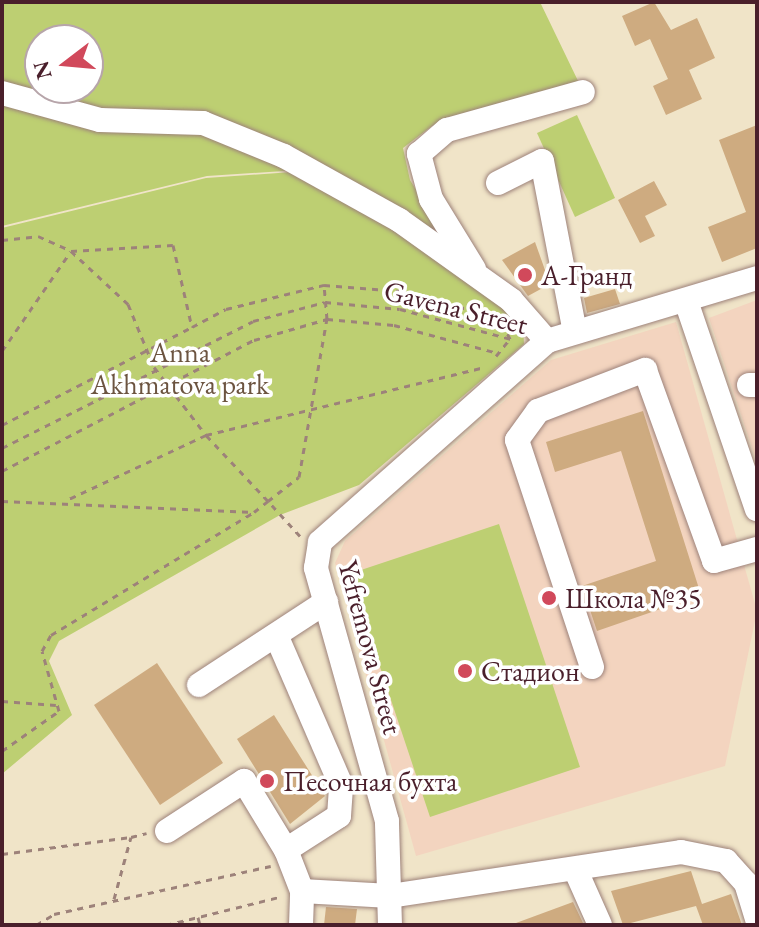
<!DOCTYPE html>
<meta charset="utf-8">
<style>
body{margin:0}
#map{position:relative;width:759px;height:927px;overflow:hidden;background:#f0e4c8;font-family:"EB Garamond",serif}
div>[style]{position:absolute}
[style*='--x']{left:calc(var(--x)*1px);top:calc(var(--y)*1px);width:calc(var(--w)*1px);rotate:calc(var(--a)*1deg)}
.built>*{inset:0;background:#f3d4bf}
.green>*{inset:0;background:#bdcf72}
.building>*{inset:0;background:#ceab80}
.path>*{height:3px;margin-top:-1.5px;transform-origin:0;background:repeating-linear-gradient(90deg,#9d827a 0 6px,transparent 0 12px)}
.roads{filter:drop-shadow(0 0 2px #9d827a) drop-shadow(0 0 2px #9d827a)}
.minor>*{height:24px;margin:-12px;padding:0 12px;transform-origin:12px;border-radius:12px;background:#fff}
.dots>*{width:22px;height:22px;translate:-50% -50%;box-sizing:border-box;border:4px solid #fff;border-radius:50%}
span{translate:-50% -50%;white-space:nowrap;text-align:center;line-height:1.15;-webkit-text-stroke:7px #fff;paint-order:stroke}
.poi-label{font-size:28px;color:#4a1f2b}
.left{translate:0 -50%;text-align:left}
.street-label{font-size:28px;color:#4a1f2b}
.park-label{font-size:28px;color:#6c5440}
.frame{position:absolute;inset:0;border:4px solid #4a1f2b;pointer-events:none}
.north{position:absolute;left:24px;top:24px;width:80px;height:80px;box-sizing:border-box;background:#fff;border:2px solid #b7a5aa;border-radius:50%;rotate:254deg;font-size:22px;font-weight:700;line-height:32px;text-align:center;color:#4a1f2b}
.north::after{content:'';display:block;margin:auto;width:28px;height:36px;background:#d1495b;clip-path:polygon(50% 0,100% 100%,50% 72%,0 100%)}
</style>
<div id="map">
<div class="built">
<div style="clip-path:polygon(757px 300px,757px 463px,709px 318px)"></div>
<div style="clip-path:polygon(676px 322px,757px 611px,725px 766px,416px 856px,335px 563px,345px 541px,551px 360px)"></div>
</div>
<div class="green">
<div style="clip-path:polygon(evenodd,2px 2px,540px 2px,580px 85px,432px 126px,403px 148px,410px 180px,446px 238px,329px 168px,207px 176px,2px 226px,2px 2px,40px 40px,88px 40px,88px 88px,40px 88px,40px 40px)"></div>
<div style="clip-path:polygon(577px 115px,615px 198px,575px 217px,537px 133px)"></div>
<div style="clip-path:polygon(306px 171px,397px 225px,523px 322px,524px 344px,359px 485px,280px 515px,59px 641px,49px 661px,72px 715px,2px 774px,2px 228px,206px 178px)"></div>
<div style="clip-path:polygon(499px 524px,580px 767px,430px 817px,349px 574px)"></div>
</div>
<div class="building">
<div style="clip-path:polygon(654px 2px,671px 30px,697px 18px,715px 58px,689px 70px,702px 99px,666px 115px,653px 86px,668px 79px,650px 39px,635px 46px,622px 16px)"></div>
<div style="clip-path:polygon(757px 125px,757px 248px,722px 262px,708px 227px,746px 212px,719px 140px)"></div>
<div style="clip-path:polygon(654px 181px,667px 205px,645px 216px,655px 236px,640px 243px,618px 200px)"></div>
<div style="clip-path:polygon(535px 242px,550px 284px,528px 296px,502px 260px)"></div>
<div style="clip-path:polygon(615px 289px,620px 304px,587px 313px,584px 298px)"></div>
<div style="clip-path:polygon(643px 411px,701px 595px,597px 631px,582px 586px,656px 561px,621px 451px,555px 472px,546px 442px)"></div>
<div style="clip-path:polygon(157px 663px,223px 763px,160px 805px,94px 705px)"></div>
<div style="clip-path:polygon(274px 715px,325px 796px,290px 824px,237px 739px)"></div>
<div style="clip-path:polygon(691px 871px,702px 904px,731px 894px,742px 925px,703px 925px,696px 906px,623px 925px,611px 891px)"></div>
<div style="clip-path:polygon(573px 902px,584px 925px,516px 925px,516px 923px)"></div>
<div style="clip-path:polygon(326px 907px,357px 909px,355px 925px,324px 925px)"></div>
</div>
<div class="path">
<div style="--x:2;--y:240;--w:36;--a:-6"></div>
<div style="--x:38;--y:236;--w:36;--a:24"></div>
<div style="--x:71;--y:251;--w:102;--a:-3.4"></div>
<div style="--x:173;--y:245;--w:84;--a:77"></div>
<div style="--x:192;--y:327;--w:38;--a:-28"></div>
<div style="--x:226;--y:309;--w:101;--a:-13.8"></div>
<div style="--x:324;--y:285;--w:76;--a:4.5"></div>
<div style="--x:400;--y:291;--w:97;--a:14.9"></div>
<div style="--x:2;--y:351;--w:121;--a:-55.4"></div>
<div style="--x:71;--y:251;--w:78;--a:42.9"></div>
<div style="--x:128;--y:304;--w:68;--a:67.6"></div>
<div style="--x:154;--y:367;--w:86;--a:52.6"></div>
<div style="--x:206;--y:435;--w:151;--a:155"></div>
<div style="--x:496;--y:356;--w:22;--a:-51"></div>
<div style="--x:510;--y:339;--w:14;--a:-115"></div>
<div style="--x:2;--y:425;--w:214;--a:-27.3"></div>
<div style="--x:2;--y:448;--w:281;--a:-26.8"></div>
<div style="--x:253;--y:321;--w:74;--a:-14.8"></div>
<div style="--x:325;--y:302;--w:75;--a:5.3"></div>
<div style="--x:400;--y:309;--w:115;--a:15.1"></div>
<div style="--x:2;--y:471;--w:284;--a:-27.5"></div>
<div style="--x:254;--y:340;--w:76;--a:-16"></div>
<div style="--x:327;--y:319;--w:67;--a:5.1"></div>
<div style="--x:394;--y:325;--w:108;--a:15.1"></div>
<div style="--x:2;--y:501;--w:252;--a:2.5"></div>
<div style="--x:254;--y:512;--w:18;--a:-38"></div>
<div style="--x:268;--y:501;--w:91;--a:-133.2"></div>
<div style="--x:206;--y:435;--w:287;--a:-13.7"></div>
<div style="--x:300;--y:536;--w:47;--a:-132.4"></div>
<div style="--x:268;--y:501;--w:39;--a:-38"></div>
<div style="--x:299;--y:477;--w:160;--a:-80"></div>
<div style="--x:327;--y:319;--w:34;--a:-95"></div>
<div style="--x:2;--y:701;--w:54;--a:4.2"></div>
<div style="--x:2;--y:751;--w:70;--a:-35.1"></div>
<div style="--x:59;--y:711;--w:62;--a:-105.8"></div>
<div style="--x:42;--y:651;--w:18;--a:-61"></div>
<div style="--x:51;--y:635;--w:237;--a:-31.2"></div>
<div style="--x:2;--y:854;--w:130;--a:-7.5"></div>
<div style="--x:114;--y:899;--w:64;--a:-74.7"></div>
<div style="--x:131;--y:837;--w:16;--a:-14"></div>
<div style="--x:198;--y:917;--w:8;--a:76"></div>
<div style="--x:36;--y:925;--w:21;--a:-31"></div>
<div style="--x:54;--y:914;--w:222;--a:-12.5"></div>
<div style="--x:166;--y:925;--w:116;--a:-13.9"></div>
</div>
<div class="roads">
<div class="minor">
<div style="--x:2;--y:93;--w:102;--a:15.4"></div>
<div style="--x:100;--y:120;--w:103;--a:1.7"></div>
<div style="--x:203;--y:123;--w:87;--a:22.2"></div>
<div style="--x:284;--y:156;--w:132;--a:29.1"></div>
<div style="--x:399;--y:220;--w:138;--a:35.5"></div>
<div style="--x:511;--y:300;--w:55;--a:48.7"></div>
<div style="--x:498;--y:183;--w:49;--a:-26.6"></div>
<div style="--x:542;--y:161;--w:174;--a:79.1"></div>
<div style="--x:474;--y:269;--w:82;--a:-121.6"></div>
<div style="--x:431;--y:199;--w:47;--a:-104.9"></div>
<div style="--x:419;--y:154;--w:37;--a:-41"></div>
<div style="--x:447;--y:130;--w:141;--a:-15.6"></div>
<div style="--x:686;--y:301;--w:220;--a:71.2"></div>
<div style="--x:749;--y:385;--w:8;--a:0"></div>
<div style="--x:592;--y:667;--w:239;--a:-108.3"></div>
<div style="--x:517;--y:440;--w:36;--a:-54"></div>
<div style="--x:538;--y:411;--w:115;--a:-21"></div>
<div style="--x:645;--y:370;--w:203;--a:70.1"></div>
<div style="--x:714;--y:561;--w:45;--a:-15.6"></div>
<div style="--x:199;--y:685;--w:152;--a:-33.2"></div>
<div style="--x:167;--y:831;--w:92;--a:-33"></div>
<div style="--x:244;--y:781;--w:81;--a:58.7"></div>
<div style="--x:286;--y:850;--w:63;--a:-32.7"></div>
<div style="--x:339;--y:816;--w:31;--a:-86"></div>
<div style="--x:341;--y:785;--w:163;--a:-113.4"></div>
<div style="--x:286;--y:850;--w:44;--a:68.7"></div>
<div style="--x:302;--y:891;--w:88;--a:3.3"></div>
<div style="--x:390;--y:896;--w:294;--a:-8.6"></div>
<div style="--x:681;--y:852;--w:46;--a:11.3"></div>
<div style="--x:726;--y:861;--w:30;--a:48"></div>
<div style="--x:746;--y:883;--w:39;--a:73"></div>
<div style="--x:576;--y:871;--w:59;--a:66"></div>
<div style="--x:301;--y:925;--w:34;--a:-88"></div>
<div style="--x:390;--y:925;--w:104;--a:-91.7"></div>
<div style="--x:387;--y:821;--w:263;--a:-105.7"></div>
<div style="--x:316;--y:568;--w:26;--a:-81"></div>
<div style="--x:320;--y:542;--w:303;--a:-41.5"></div>
<div style="--x:547;--y:341;--w:219;--a:-16.7"></div>
</div>
</div>
<div class="dots">
<div style="left:525px;top:275px;background:#d1495b"></div>
<div style="left:549px;top:598px;background:#d1495b"></div>
<div style="left:465px;top:671px;background:#d1495b"></div>
<div style="left:267px;top:781px;background:#d1495b"></div>
</div>
<div class="poi-label">
<span class="left" style="left:541px;top:275px">А-Гранд</span>
<span class="left" style="left:565px;top:598px">Школа №35</span>
<span class="left" style="left:481px;top:671px">Стадион</span>
<span class="left" style="left:283px;top:781px">Песочная бухта</span>
</div>
<div class="street-label">
<span style="left:456px;top:307px;rotate:14deg">Gavena Street</span>
<span style="left:371px;top:647px;rotate:75deg">Yefremova Street</span>
</div>
<div class="park-label">
<span style="left:180px;top:368px">Anna<br>Akhmatova park</span>
</div>
<div class="frame"></div>
<div class="north">N</div>
</div>
